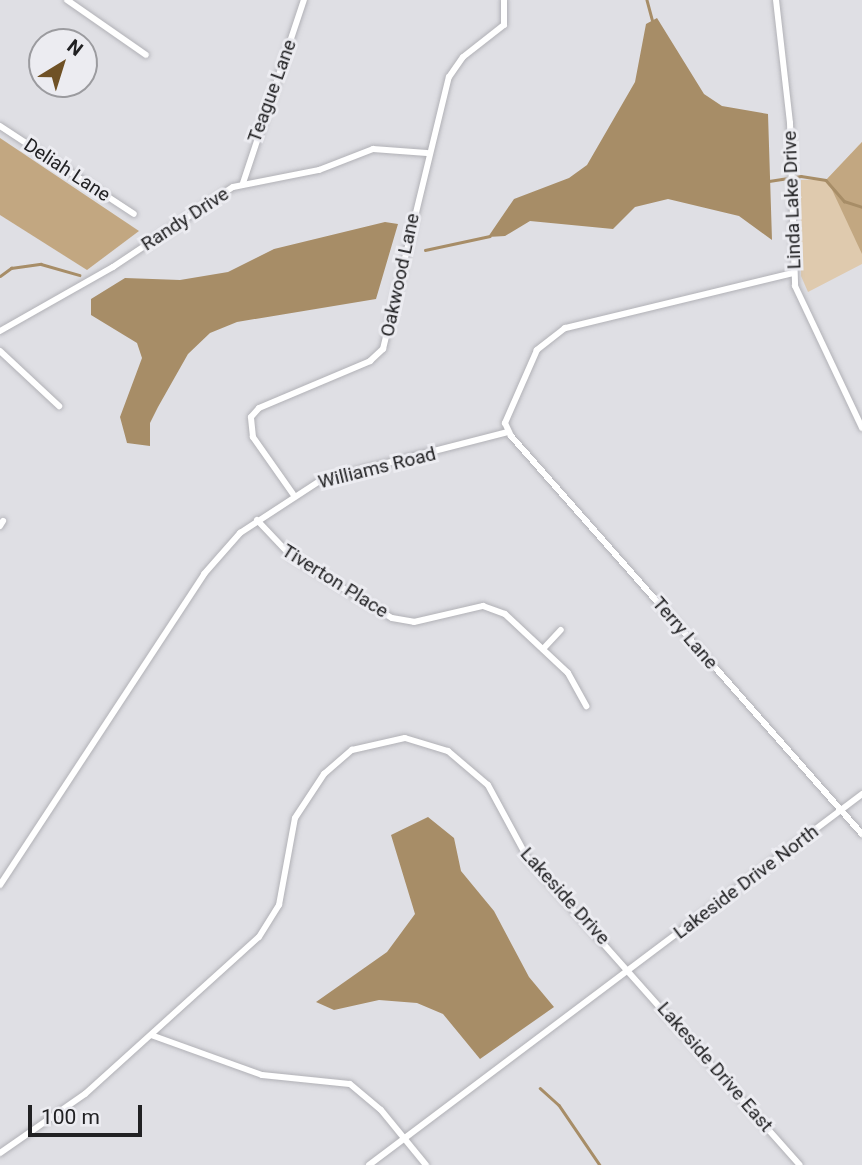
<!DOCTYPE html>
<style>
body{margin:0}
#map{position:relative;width:862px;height:1165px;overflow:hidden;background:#dfdfe4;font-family:Roboto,sans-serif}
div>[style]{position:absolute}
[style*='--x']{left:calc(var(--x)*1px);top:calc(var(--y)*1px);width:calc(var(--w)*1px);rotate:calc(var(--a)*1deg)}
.green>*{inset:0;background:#dfcaae}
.forest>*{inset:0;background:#c2a781}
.water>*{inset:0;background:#a78d67}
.stream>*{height:2.5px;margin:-1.25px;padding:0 1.25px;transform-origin:1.25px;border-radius:1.25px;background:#a78d67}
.roads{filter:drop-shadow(0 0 2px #b1b1b6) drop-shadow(0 0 2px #b1b1b6)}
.street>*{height:6px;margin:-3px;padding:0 3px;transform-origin:3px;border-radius:3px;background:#fff}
span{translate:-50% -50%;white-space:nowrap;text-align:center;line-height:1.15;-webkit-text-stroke:6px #ececf1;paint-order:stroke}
.street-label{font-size:19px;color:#212123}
.north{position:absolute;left:28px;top:28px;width:70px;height:70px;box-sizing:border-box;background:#ececf1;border:2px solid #9b9b9f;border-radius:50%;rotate:38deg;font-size:19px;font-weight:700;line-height:28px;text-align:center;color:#212123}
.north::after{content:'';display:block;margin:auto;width:24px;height:32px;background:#6f5125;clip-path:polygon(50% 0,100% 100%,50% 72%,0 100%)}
.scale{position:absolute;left:28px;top:1105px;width:114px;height:32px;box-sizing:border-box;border:4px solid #212123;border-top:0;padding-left:9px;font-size:21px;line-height:24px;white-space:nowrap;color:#212123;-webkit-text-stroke:5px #ececf1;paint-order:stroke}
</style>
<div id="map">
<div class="green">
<div style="clip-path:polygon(862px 142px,862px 264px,808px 292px,801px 276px,801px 180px,827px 179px)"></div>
</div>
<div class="forest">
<div style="clip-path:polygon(0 138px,139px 231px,87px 270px,0 215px)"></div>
<div style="clip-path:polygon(862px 142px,862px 254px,827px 179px)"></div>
</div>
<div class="water">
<div style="clip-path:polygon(657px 18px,704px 94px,722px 106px,768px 114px,772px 240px,739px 216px,668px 199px,635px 207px,613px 229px,530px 221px,505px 236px,488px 237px,514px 199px,569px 178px,587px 165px,635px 82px,646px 24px)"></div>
<div style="clip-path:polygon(385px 222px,398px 224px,376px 299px,237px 322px,210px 333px,188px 354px,158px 407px,150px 423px,150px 446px,127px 443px,120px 417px,142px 358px,137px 343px,91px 315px,91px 299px,125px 278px,180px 280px,228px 272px,274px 249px)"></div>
<div style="clip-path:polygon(428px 817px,454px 838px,461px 871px,494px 911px,529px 977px,554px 1007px,480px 1059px,443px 1014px,417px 1003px,379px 1000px,334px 1010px,316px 1002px,387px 952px,415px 914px,391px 835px)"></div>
</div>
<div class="stream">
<div style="--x:647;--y:0;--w:20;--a:75"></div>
<div style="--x:769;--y:181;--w:32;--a:-9"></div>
<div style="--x:801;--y:176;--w:25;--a:9"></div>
<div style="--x:826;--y:180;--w:28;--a:49"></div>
<div style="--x:844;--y:201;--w:19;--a:18"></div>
<div style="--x:425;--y:250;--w:66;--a:-12.2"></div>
<div style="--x:0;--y:276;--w:14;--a:-36"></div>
<div style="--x:11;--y:268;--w:30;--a:-8"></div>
<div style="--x:41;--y:264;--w:40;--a:16"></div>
<div style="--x:540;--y:1088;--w:25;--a:42"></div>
<div style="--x:559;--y:1105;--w:73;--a:55.7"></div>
</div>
<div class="roads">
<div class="street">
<div style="--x:67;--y:0;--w:96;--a:34.8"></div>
<div style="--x:776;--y:0;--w:124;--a:83.5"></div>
<div style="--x:790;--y:123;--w:163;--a:88.2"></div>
<div style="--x:795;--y:286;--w:157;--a:64.7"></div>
<div style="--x:0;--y:126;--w:160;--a:33.3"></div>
<div style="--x:243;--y:183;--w:193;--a:-71.6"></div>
<div style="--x:793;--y:273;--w:235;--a:166.4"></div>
<div style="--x:565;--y:328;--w:36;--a:142"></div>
<div style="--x:537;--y:350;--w:80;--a:113.7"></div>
<div style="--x:505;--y:423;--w:14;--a:65"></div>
<div style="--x:511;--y:436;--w:531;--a:48.59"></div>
<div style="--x:0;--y:331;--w:130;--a:-29.5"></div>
<div style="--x:113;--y:267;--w:144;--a:-33.7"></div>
<div style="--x:233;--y:187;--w:88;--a:-11.2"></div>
<div style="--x:319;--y:170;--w:58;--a:-21.3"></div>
<div style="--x:373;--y:149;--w:54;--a:4.2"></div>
<div style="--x:0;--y:351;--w:81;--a:43"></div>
<div style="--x:293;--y:494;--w:70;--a:-125.1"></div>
<div style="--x:253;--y:437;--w:20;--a:-96"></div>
<div style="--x:251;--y:417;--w:12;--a:-48"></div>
<div style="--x:259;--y:408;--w:121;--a:-22.9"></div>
<div style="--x:370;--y:361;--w:18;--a:-43"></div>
<div style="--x:383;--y:349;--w:280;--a:-76.4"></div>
<div style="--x:449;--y:77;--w:24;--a:-55"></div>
<div style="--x:463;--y:57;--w:52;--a:-38"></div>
<div style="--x:504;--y:25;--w:25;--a:-90"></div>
<div style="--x:257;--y:520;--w:51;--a:46.6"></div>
<div style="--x:292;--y:557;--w:117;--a:31.4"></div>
<div style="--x:392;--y:618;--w:22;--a:10"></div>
<div style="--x:414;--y:622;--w:71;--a:-13.1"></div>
<div style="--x:483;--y:606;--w:23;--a:20"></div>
<div style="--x:505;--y:614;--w:86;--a:43.1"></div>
<div style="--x:568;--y:673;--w:38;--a:61"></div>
<div style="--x:0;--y:526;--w:6;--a:-59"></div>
<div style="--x:543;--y:649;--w:26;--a:-47"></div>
<div style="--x:0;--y:885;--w:372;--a:-56.7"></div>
<div style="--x:204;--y:574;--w:55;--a:-48.7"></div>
<div style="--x:240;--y:533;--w:97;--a:-33.2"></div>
<div style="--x:321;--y:480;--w:193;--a:-14.4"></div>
<div style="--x:151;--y:1035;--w:118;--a:19.8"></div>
<div style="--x:262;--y:1075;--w:88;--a:5.8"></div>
<div style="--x:350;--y:1084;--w:40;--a:40"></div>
<div style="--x:381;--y:1110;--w:71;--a:50.7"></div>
<div style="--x:0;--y:1153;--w:103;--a:-34.8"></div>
<div style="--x:85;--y:1094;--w:234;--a:-42.1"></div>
<div style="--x:259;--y:937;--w:38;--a:-58"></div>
<div style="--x:279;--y:905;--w:88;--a:-79.6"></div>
<div style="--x:295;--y:818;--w:53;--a:-56.6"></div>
<div style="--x:324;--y:774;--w:37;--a:-41"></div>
<div style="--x:352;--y:750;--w:54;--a:-12.8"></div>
<div style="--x:405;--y:738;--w:45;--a:16.8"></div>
<div style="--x:448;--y:751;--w:52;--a:40.4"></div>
<div style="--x:488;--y:785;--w:84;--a:61.6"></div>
<div style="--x:528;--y:859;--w:409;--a:48.4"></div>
<div style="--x:369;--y:1165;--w:617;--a:-36.96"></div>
</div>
</div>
<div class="street-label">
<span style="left:272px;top:91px;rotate:-70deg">Teague Lane</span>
<span style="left:67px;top:170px;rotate:33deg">Deliah Lane</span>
<span style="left:792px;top:200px;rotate:-92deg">Linda Lake Drive</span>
<span style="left:185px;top:219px;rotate:-33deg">Randy Drive</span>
<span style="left:400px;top:275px;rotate:-78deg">Oakwood Lane</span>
<span style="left:377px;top:468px;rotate:-14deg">Williams Road</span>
<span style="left:335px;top:581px;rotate:32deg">Tiverton Place</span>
<span style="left:685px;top:633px;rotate:49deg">Terry Lane</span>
<span style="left:746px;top:882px;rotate:-37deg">Lakeside Drive North</span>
<span style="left:565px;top:896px;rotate:48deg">Lakeside Drive</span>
<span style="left:715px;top:1067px;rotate:49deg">Lakeside Drive East</span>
</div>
<div class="north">N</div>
<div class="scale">100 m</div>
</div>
